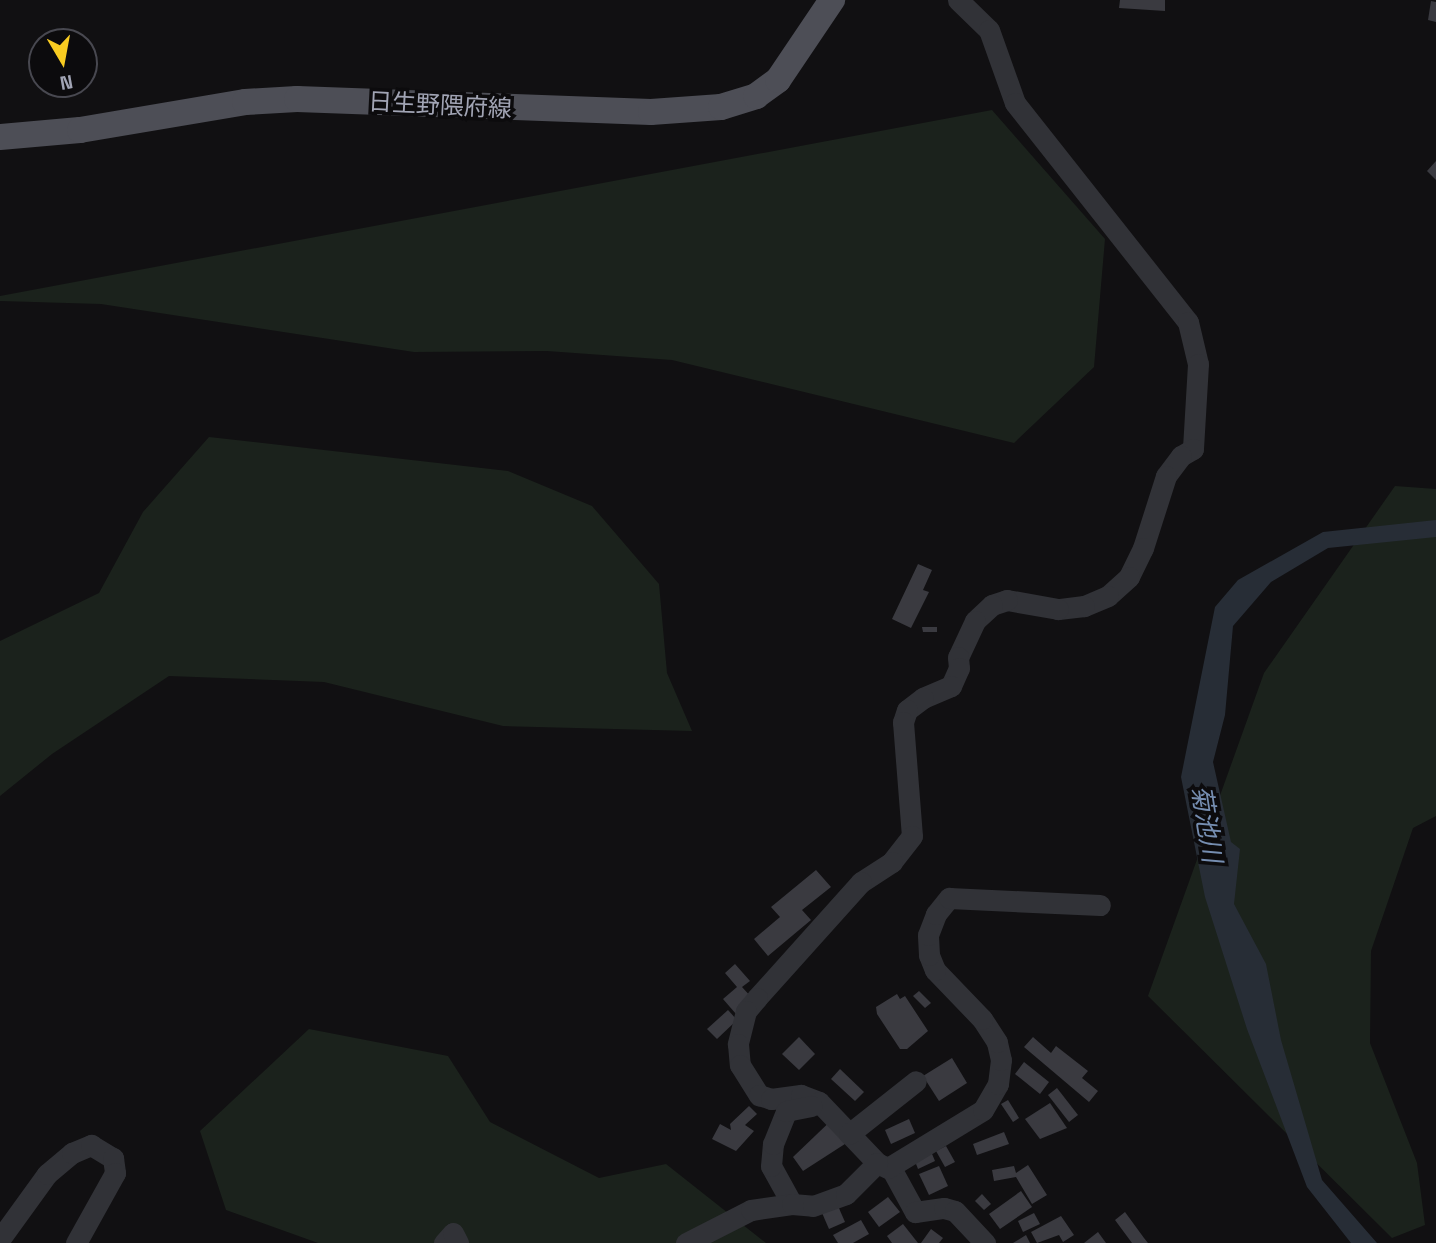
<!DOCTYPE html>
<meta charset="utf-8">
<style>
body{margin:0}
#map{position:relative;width:1436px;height:1243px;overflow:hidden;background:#111012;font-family:"Space Grotesk","Noto Sans JP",sans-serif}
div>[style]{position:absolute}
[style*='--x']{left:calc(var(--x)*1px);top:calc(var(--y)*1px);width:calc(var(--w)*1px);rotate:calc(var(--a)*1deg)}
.green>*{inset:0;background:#1b221c}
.water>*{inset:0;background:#272d36}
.building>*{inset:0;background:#3a3a40}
.minor>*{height:21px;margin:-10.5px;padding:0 10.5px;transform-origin:10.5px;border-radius:10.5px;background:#313237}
.major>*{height:26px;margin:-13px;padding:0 13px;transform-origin:13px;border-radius:13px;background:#4d4e56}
span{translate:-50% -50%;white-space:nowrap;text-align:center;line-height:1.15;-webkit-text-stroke:7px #0c0b0d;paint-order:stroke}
.street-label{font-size:24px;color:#a1a4b4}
.water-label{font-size:26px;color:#768eb1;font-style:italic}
.north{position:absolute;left:28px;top:28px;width:70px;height:70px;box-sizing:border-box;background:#0c0b0d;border:2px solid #484850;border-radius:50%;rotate:170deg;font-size:19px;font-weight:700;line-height:28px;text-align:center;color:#a1a4b4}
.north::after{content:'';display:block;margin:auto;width:24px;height:32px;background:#f9cc21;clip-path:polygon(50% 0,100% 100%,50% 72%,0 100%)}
</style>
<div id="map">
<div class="green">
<div style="clip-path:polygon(992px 110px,1105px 239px,1094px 367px,1014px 443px,672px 360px,547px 351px,414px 352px,101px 304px,0 301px,0 296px)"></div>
<div style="clip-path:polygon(209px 437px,508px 471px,592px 506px,659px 584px,667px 673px,692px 731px,503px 726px,324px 682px,169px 676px,52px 754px,0 796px,0 641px,99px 593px,143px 512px)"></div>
<div style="clip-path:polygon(1395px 486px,1436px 489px,1436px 816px,1413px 828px,1371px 951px,1370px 1043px,1417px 1163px,1425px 1225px,1392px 1238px,1148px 996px,1264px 673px)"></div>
<div style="clip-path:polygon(309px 1029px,448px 1056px,490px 1122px,599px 1178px,666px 1164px,766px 1243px,318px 1243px,226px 1210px,200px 1131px)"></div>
</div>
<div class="water">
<div style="clip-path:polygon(1436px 520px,1436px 537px,1328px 548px,1271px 582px,1233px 626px,1225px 715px,1213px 762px,1231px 842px,1240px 849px,1234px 904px,1266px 964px,1281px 1040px,1322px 1180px,1377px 1243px,1351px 1243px,1307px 1187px,1247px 1029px,1205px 897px,1181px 777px,1215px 607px,1238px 580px,1323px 532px)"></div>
</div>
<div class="building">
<div style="clip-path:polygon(1120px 0,1165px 0,1165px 11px,1119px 8px)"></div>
<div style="clip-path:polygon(1431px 1px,1436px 2px,1436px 22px,1428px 20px)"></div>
<div style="clip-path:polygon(1436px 161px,1436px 180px,1427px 171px)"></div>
<div style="clip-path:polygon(918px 564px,932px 570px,923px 590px,929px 592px,911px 628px,892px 619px)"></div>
<div style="clip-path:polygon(922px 627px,937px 627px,937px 632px,923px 632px)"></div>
<div style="clip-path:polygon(816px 870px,831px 887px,802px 910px,811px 920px,768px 956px,754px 939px,780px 917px,771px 907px)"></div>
<div style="clip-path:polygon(735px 964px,750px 981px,742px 987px,753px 999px,736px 1014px,723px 999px,737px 987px,725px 973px)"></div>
<div style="clip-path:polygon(919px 991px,931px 1003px,925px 1008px,913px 996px)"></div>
<div style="clip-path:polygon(897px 994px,900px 999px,905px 996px,928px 1031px,907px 1049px,900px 1049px,877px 1014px,876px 1007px)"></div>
<div style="clip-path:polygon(728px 1010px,737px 1020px,717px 1039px,707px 1029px)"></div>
<div style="clip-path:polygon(799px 1037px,815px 1054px,799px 1070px,782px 1054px)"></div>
<div style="clip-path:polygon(1033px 1037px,1051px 1053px,1056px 1046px,1088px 1071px,1082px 1078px,1098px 1091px,1089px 1102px,1024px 1047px)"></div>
<div style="clip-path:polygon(952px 1058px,967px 1083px,939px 1101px,923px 1076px)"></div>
<div style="clip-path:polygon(1024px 1062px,1049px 1082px,1040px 1094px,1015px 1074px)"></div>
<div style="clip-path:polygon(840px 1069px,864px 1092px,855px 1101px,831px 1079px)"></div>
<div style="clip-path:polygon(1057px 1088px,1078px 1115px,1069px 1122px,1048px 1095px)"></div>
<div style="clip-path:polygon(1008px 1100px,1019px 1118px,1013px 1122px,1001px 1104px)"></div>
<div style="clip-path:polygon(1050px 1103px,1067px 1128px,1040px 1139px,1025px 1119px)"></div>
<div style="clip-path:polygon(749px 1106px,757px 1114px,745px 1125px,754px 1131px,736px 1151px,712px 1139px,720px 1124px,731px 1130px,730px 1124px)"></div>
<div style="clip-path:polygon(839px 1113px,848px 1142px,803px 1171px,793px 1157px)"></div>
<div style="clip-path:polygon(909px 1119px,915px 1133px,891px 1144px,885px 1130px)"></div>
<div style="clip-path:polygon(1004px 1132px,1009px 1144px,977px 1155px,973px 1144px)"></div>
<div style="clip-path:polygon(946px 1146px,955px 1162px,945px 1167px,936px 1151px)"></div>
<div style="clip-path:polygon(930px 1149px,935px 1161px,918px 1169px,913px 1156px)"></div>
<div style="clip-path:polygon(1028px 1165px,1047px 1195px,1032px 1204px,1016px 1177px,994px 1181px,992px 1170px,1014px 1166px,1016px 1173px)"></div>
<div style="clip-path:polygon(939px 1166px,948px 1186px,929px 1195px,919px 1174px)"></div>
<div style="clip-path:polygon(1021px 1191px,1032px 1207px,1000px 1229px,989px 1214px)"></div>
<div style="clip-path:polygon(982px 1194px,991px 1204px,984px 1210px,975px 1201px)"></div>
<div style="clip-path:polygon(888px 1197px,900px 1212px,879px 1227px,868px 1212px)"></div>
<div style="clip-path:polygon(835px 1199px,845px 1222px,829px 1229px,819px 1206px)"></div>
<div style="clip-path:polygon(1125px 1212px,1144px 1238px,1148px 1243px,1132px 1243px,1115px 1220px)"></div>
<div style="clip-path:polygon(1034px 1213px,1040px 1224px,1023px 1232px,1018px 1221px)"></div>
<div style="clip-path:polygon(1061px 1216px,1074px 1235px,1063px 1242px,1059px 1235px,1037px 1243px,1031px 1232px)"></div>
<div style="clip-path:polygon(861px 1220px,869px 1234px,853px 1243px,838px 1243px,833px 1235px)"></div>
<div style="clip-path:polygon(903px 1224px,918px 1243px,892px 1243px,887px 1236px)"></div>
<div style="clip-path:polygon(931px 1229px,943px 1238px,939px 1243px,921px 1243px)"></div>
<div style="clip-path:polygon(1098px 1232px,1106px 1243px,1084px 1243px)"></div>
<div style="clip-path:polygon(1026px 1235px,1030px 1243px,1013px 1243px)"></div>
</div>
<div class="minor">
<div style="--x:958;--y:0;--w:43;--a:44.1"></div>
<div style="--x:989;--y:30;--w:77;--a:70.4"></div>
<div style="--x:1015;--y:103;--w:279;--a:51.7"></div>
<div style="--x:1188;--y:322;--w:43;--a:76.6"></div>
<div style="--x:1198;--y:364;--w:85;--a:93.4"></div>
<div style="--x:1193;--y:449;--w:14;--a:150"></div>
<div style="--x:1181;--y:456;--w:25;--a:127"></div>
<div style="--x:1166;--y:476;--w:76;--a:107.7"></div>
<div style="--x:1143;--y:548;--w:32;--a:116"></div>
<div style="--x:1129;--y:577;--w:28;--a:138"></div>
<div style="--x:1108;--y:596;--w:26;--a:157"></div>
<div style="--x:1084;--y:606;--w:26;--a:173"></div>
<div style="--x:1058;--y:609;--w:52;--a:-170"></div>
<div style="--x:1007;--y:600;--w:16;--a:162"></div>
<div style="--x:992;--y:605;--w:23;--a:137"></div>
<div style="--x:975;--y:621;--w:40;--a:115"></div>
<div style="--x:958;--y:657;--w:11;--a:85"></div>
<div style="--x:959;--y:668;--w:20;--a:114"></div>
<div style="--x:951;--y:686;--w:30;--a:157"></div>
<div style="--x:923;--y:698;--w:20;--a:143"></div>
<div style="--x:907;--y:710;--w:13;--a:108"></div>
<div style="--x:903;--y:722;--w:114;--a:85.5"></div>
<div style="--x:912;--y:836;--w:33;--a:128"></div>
<div style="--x:892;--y:862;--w:37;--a:147"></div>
<div style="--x:861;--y:882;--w:156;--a:131.9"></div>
<div style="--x:757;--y:998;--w:17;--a:130"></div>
<div style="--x:746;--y:1011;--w:34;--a:104"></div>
<div style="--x:738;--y:1044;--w:21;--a:85"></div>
<div style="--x:740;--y:1065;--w:36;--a:58"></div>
<div style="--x:759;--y:1095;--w:13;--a:18"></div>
<div style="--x:771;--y:1099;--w:30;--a:-8"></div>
<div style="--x:801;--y:1095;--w:19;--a:21"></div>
<div style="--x:819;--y:1102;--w:84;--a:46.4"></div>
<div style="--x:877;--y:1163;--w:17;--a:25"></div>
<div style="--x:892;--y:1170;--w:48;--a:61.3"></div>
<div style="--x:915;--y:1212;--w:29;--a:-8"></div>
<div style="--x:944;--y:1208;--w:11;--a:15"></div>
<div style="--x:955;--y:1211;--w:44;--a:46.8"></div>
<div style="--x:849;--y:1134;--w:85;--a:-38.3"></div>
<div style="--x:888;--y:1168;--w:111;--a:-31.4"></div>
<div style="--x:983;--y:1110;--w:30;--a:-60"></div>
<div style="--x:998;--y:1084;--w:24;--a:-83"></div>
<div style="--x:1001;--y:1060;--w:18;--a:-103"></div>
<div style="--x:997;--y:1042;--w:27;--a:-123"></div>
<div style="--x:982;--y:1019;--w:68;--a:-133.8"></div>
<div style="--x:935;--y:970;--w:16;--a:-112"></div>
<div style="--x:929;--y:955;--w:20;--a:-93"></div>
<div style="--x:928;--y:935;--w:22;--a:-69"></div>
<div style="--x:936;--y:914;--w:21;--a:-51"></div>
<div style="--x:949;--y:898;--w:151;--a:2.7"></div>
<div style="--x:792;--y:1204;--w:43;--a:-118.9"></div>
<div style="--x:771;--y:1166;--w:22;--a:-85"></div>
<div style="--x:773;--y:1144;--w:35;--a:-68"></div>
<div style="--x:786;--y:1111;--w:26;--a:-11"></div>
<div style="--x:0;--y:1239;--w:80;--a:-54.1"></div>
<div style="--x:47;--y:1174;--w:33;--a:-40"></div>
<div style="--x:72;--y:1153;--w:21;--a:-23"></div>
<div style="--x:91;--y:1145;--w:26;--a:31"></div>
<div style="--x:113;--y:1158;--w:15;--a:82"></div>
<div style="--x:115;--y:1173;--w:80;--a:119.1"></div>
<div style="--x:444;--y:1243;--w:13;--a:-48"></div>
<div style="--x:453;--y:1233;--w:11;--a:63"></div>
<div style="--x:686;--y:1243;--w:73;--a:-26.9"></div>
<div style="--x:751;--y:1210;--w:41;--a:-8.3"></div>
<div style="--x:792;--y:1204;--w:21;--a:5"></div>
<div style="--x:813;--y:1206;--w:35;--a:-20"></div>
<div style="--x:846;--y:1194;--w:44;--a:-45"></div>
</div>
<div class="major">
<div style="--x:0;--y:137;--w:80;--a:-5"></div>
<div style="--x:80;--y:130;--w:167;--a:-9.6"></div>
<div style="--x:245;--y:102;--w:52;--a:-3.3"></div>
<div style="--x:297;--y:99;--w:354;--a:2.1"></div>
<div style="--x:651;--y:112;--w:70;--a:-4.1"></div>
<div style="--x:721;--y:107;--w:37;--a:-17"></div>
<div style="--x:756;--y:96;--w:27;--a:-36"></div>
<div style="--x:778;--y:80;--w:97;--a:-56"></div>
</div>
<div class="street-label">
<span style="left:440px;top:105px;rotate:3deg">日生野隈府線</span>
</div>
<div class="water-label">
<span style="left:1206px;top:824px;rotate:81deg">菊池川</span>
</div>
<div class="north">N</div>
</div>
